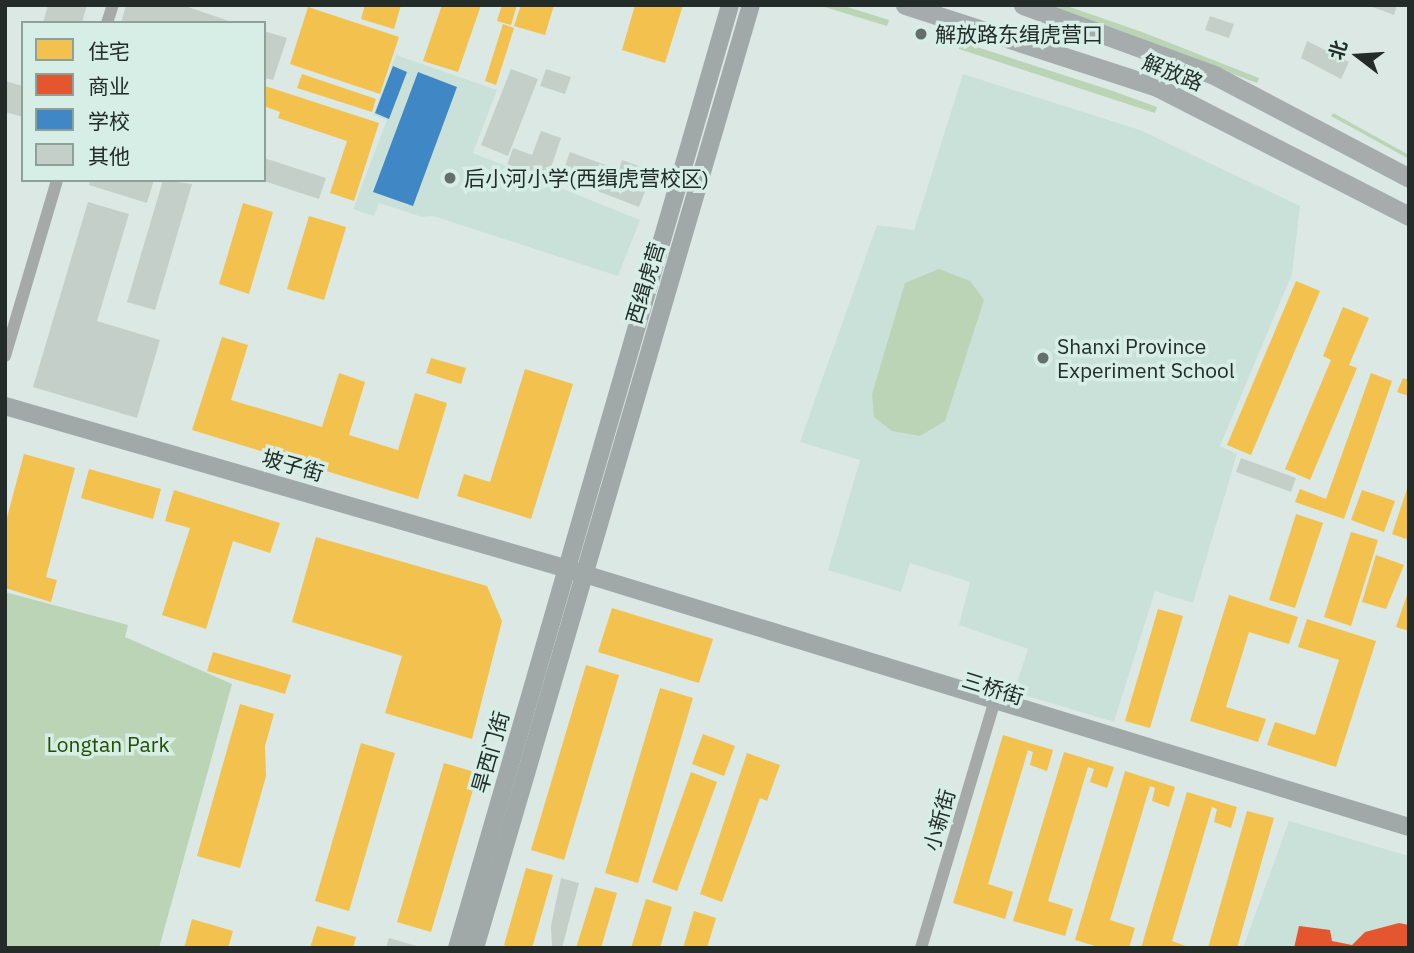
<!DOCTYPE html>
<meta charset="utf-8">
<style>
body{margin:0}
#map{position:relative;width:1414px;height:953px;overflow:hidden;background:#dce8e4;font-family:"IBM Plex Sans","Noto Sans SC",sans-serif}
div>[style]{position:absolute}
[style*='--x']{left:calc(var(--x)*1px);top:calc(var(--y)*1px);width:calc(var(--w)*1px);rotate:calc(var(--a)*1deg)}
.built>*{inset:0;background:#cae1da}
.green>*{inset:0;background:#bbd4b5}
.homes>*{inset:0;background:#f2c14e}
.shops>*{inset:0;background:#e4572e}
.schools>*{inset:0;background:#3f88c5}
.building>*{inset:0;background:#c5cfca}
.street>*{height:12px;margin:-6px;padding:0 6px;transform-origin:6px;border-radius:6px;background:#a5aaa8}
.secondary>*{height:18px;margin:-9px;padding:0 9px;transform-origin:9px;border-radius:9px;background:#a1a9a8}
.primary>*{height:19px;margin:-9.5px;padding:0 9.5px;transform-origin:9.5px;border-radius:9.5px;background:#a5acab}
.dots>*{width:19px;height:19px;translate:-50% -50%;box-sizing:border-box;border:4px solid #d6eee6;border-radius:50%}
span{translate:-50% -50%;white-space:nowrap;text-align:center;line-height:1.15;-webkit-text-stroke:7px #d6eee6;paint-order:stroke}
.poi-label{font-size:21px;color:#232c29}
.left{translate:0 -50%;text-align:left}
.street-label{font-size:21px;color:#232c29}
.park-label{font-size:21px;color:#234e00}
.frame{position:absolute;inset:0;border:7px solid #232c29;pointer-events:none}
.legend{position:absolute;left:21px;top:21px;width:245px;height:161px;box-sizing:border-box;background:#d6eee6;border:2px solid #8ea09a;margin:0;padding:9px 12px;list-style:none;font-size:21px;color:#232c29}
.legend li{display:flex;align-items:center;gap:14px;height:35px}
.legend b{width:35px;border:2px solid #8ea09a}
.north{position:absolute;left:1323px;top:21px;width:70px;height:70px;-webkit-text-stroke:5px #d6eee6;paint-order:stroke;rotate:287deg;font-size:19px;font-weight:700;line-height:28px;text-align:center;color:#232c29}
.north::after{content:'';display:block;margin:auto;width:24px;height:32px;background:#232c29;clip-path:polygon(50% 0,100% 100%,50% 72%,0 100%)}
</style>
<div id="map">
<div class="built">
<div style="clip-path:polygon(396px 55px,497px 90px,473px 153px,640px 220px,618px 276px,433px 216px,422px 217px,379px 203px,374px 216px,353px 209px,387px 120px,373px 115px)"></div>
<div style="clip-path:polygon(963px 74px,1140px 130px,1300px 206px,1292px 274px,1220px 446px,1237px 454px,1193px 603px,1155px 591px,1114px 722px,1014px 692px,1028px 649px,959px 625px,970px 582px,910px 563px,901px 592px,828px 570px,860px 460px,800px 442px,877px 225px,914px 230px)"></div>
<div style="clip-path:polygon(1289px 821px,1409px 856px,1409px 948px,1243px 948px)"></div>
</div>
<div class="green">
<div style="clip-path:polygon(818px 5px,841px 5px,889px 20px,887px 26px)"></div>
<div style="clip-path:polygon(1048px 5px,1064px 5px,1142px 32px,1259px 78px,1257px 83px)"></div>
<div style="clip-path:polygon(958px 41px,1110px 90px,1157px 107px,1155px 113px,956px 48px)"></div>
<div style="clip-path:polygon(1333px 113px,1409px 155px,1409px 159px,1331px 116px)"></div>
<div style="clip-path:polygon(939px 269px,970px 281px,984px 300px,945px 421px,920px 436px,892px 431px,874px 417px,872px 394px,905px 283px)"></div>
<div style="clip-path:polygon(5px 592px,128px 625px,125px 637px,232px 684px,159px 948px,5px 948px)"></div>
</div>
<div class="homes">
<div style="clip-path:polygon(365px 5px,401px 5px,394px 29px,361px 19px)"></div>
<div style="clip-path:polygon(442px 5px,481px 5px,458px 72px,423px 61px)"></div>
<div style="clip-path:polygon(502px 5px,517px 5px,511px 25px,497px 21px)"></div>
<div style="clip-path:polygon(521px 5px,554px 5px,545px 35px,514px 26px)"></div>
<div style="clip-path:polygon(635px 5px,683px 5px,665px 63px,622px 50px)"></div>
<div style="clip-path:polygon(308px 7px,399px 37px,380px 94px,290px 64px)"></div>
<div style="clip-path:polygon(503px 24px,514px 28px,496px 85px,485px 81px)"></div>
<div style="clip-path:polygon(302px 74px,376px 99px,372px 112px,297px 88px)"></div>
<div style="clip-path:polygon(265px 86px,379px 123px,354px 201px,330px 193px,347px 141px,278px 118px,280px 112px,264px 106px)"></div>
<div style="clip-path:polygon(243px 203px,273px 212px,249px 294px,219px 284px)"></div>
<div style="clip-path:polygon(309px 216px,346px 227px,324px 300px,287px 289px)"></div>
<div style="clip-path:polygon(1296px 281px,1320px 291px,1251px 455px,1227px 445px)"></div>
<div style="clip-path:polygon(1343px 307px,1369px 318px,1349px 365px,1357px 368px,1310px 480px,1285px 469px,1331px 360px,1323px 356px)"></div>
<div style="clip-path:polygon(222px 337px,248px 345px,231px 400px,322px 427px,339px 373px,365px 382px,349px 435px,398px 450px,415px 393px,447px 403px,418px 499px,192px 430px)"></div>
<div style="clip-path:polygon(431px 358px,466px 368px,461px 384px,426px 373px)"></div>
<div style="clip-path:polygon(525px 369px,573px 384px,531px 519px,457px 496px,464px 474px,490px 482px)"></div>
<div style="clip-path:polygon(1371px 373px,1392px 381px,1344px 519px,1295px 502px,1300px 489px,1326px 499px)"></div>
<div style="clip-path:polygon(1403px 378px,1409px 380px,1409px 396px,1397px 392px)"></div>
<div style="clip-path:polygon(24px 454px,75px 468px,46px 577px,57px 580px,51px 602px,5px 588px,5px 525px)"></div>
<div style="clip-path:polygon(89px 469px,161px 489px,153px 519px,81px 498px)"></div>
<div style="clip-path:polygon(1408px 486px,1409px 486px,1409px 540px,1392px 534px)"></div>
<div style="clip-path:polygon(174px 490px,280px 523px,270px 553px,233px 541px,206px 629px,162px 615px,190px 528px,165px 521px)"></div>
<div style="clip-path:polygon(1362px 490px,1395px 501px,1384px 532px,1351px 520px)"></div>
<div style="clip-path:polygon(1296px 514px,1323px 523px,1295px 608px,1269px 600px)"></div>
<div style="clip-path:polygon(1351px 532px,1378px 540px,1351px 626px,1324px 617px)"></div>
<div style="clip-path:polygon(316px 537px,487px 586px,502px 621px,472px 739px,385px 713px,402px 656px,292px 622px)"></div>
<div style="clip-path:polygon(1376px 555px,1404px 565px,1386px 609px,1362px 602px)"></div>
<div style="clip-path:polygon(1408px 592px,1409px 592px,1409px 631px,1396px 627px)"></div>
<div style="clip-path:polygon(1229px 595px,1298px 617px,1289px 644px,1249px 632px,1226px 707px,1266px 719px,1258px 742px,1190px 721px)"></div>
<div style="clip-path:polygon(612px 608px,713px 639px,699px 683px,598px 652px)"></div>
<div style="clip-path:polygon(1158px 609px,1183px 616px,1150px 728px,1125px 721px)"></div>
<div style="clip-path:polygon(1307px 619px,1376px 641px,1336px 767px,1267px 745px,1275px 722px,1315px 735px,1339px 660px,1298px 647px)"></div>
<div style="clip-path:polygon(213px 652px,291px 675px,285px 694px,207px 671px)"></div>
<div style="clip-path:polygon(586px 665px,619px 675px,564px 860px,531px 850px)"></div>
<div style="clip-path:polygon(660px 688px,693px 698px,638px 883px,605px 873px)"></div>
<div style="clip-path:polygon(240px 704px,274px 714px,265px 746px,266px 776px,240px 868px,197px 856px)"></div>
<div style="clip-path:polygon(703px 734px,735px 746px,724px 776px,692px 764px)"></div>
<div style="clip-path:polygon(1003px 735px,1053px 750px,1047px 771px,1030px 765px,1033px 752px,1028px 750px,988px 884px,1013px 892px,1005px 919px,953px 903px)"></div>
<div style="clip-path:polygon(361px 743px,395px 753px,349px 911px,315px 901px)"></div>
<div style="clip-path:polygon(1064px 752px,1114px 767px,1107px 788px,1090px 782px,1094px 769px,1088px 767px,1048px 901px,1073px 909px,1065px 936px,1013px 921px)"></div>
<div style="clip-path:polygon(747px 753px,780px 765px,767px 801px,760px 798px,722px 902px,700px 894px)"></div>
<div style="clip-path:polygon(444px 763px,478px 773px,431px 932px,397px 922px)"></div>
<div style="clip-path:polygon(1125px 771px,1175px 787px,1169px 807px,1152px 801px,1155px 788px,1150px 786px,1110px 920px,1135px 928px,1129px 948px,1102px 948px,1075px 940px)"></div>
<div style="clip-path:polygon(691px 772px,717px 782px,677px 891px,652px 882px)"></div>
<div style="clip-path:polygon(1187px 792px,1237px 807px,1231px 828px,1214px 822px,1217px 809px,1212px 807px,1172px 941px,1191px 948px,1141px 948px)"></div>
<div style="clip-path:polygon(1247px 811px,1274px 818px,1237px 948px,1208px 948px)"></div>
<div style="clip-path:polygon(526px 868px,553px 875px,532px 948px,511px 948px,504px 945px)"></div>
<div style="clip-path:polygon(595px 887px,617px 893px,601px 948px,576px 948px)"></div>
<div style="clip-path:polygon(646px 899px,672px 907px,660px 948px,631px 948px)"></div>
<div style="clip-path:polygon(694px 911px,716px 918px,707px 948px,683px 948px)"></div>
<div style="clip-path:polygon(192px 919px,233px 931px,228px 948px,184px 948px)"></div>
<div style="clip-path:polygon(317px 926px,356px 937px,353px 948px,310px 948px)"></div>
</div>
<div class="shops">
<div style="clip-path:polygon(1399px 923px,1409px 925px,1409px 948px,1294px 948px,1299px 926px,1330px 930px,1332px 941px,1352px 945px,1365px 932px)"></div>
</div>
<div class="schools">
<div style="clip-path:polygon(393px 66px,407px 72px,389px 119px,375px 113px)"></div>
<div style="clip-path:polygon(418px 72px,457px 87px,413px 206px,373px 192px)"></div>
</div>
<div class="building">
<div style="clip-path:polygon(48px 5px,87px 5px,82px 23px,43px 23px)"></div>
<div style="clip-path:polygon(126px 5px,182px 5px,235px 23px,121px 23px)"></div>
<div style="clip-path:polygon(1367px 5px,1397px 5px,1394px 15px)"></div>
<div style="clip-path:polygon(1210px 16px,1234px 24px,1229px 38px,1205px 30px)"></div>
<div style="clip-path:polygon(264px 31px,287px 38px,273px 80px,264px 78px)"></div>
<div style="clip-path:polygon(1307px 41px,1349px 62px,1341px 79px,1301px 58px)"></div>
<div style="clip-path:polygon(511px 69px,538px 79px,508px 156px,481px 145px)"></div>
<div style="clip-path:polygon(546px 69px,571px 77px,565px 94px,540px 86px)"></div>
<div style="clip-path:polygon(5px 81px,23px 86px,23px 117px,5px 112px)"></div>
<div style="clip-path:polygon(541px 131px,561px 138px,547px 179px,507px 165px,513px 148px,532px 155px)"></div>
<div style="clip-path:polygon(570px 152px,619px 170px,622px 160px,653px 171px,639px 207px,561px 177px)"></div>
<div style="clip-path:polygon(264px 158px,326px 178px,319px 199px,264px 181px)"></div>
<div style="clip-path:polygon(90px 180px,154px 180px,147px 203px,89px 185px)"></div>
<div style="clip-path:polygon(163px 180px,192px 184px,155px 310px,127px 302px)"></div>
<div style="clip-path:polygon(88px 202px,129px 214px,97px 321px,160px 340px,137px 418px,33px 387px)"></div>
<div style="clip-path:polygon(1241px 458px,1296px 478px,1291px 492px,1236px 472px)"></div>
<div style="clip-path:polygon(561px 878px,579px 883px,562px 948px,552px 948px,551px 926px)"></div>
<div style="clip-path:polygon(389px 938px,420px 947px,420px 948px,386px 948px)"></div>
</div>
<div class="street">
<div style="--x:107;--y:23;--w:19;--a:-72"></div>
<div style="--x:5;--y:356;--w:184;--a:-73.5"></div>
<div style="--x:921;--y:948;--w:256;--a:-73.4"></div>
</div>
<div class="secondary">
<div style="--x:5;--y:406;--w:586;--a:16.15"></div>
<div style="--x:568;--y:569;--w:880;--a:17.05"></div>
<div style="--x:457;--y:948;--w:982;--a:-73.85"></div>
<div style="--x:475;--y:948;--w:983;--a:-73.69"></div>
</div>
<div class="primary">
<div style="--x:905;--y:5;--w:265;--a:18"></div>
<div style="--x:1157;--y:87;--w:283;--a:27.1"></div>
<div style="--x:1023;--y:5;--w:203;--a:20.1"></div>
<div style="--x:1214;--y:75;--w:221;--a:27.8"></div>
</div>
<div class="dots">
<div style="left:921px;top:34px;background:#646e6a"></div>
<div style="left:450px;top:178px;background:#646e6a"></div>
<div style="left:1043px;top:358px;background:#646e6a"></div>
</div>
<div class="poi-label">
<span class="left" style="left:935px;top:34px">解放路东缉虎营口</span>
<span class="left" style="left:464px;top:178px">后小河小学(西缉虎营校区)</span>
<span class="left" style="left:1057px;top:358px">Shanxi Province<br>Experiment School</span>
</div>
<div class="street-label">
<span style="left:1173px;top:72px;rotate:22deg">解放路</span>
<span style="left:645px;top:283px;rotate:-73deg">西缉虎营</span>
<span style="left:293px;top:465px;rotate:16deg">坡子街</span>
<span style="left:993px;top:688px;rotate:17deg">三桥街</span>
<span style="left:490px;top:752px;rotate:-74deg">旱西门街</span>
<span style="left:939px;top:820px;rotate:-74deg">小新街</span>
</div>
<div class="park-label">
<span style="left:108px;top:744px">Longtan Park</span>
</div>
<div class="frame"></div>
<ul class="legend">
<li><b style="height:19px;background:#f2c14e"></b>住宅</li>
<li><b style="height:19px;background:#e4572e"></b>商业</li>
<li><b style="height:19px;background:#3f88c5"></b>学校</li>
<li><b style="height:19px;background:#c5cfca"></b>其他</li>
</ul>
<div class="north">北</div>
</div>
